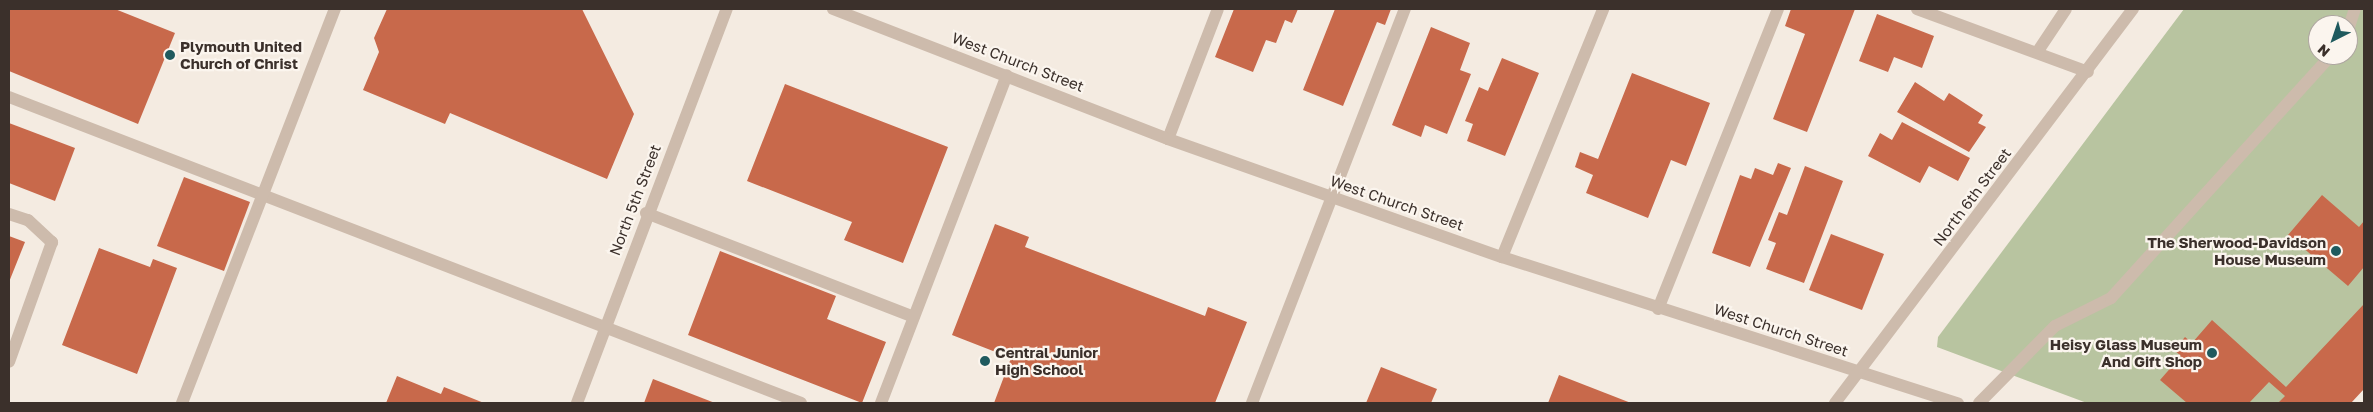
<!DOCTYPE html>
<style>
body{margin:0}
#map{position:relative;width:2373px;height:412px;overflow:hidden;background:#f4ebe1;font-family:"Golos Text",sans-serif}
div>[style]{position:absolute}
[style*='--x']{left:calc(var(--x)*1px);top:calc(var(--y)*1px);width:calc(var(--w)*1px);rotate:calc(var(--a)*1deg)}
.green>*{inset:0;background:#b8c4a0}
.building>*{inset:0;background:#c8694b}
.service>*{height:12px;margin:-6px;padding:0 6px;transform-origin:6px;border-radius:6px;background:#cdbbac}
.tertiary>*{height:12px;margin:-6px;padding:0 6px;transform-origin:6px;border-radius:6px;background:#cdbbac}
.dots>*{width:14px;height:14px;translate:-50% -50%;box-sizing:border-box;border:2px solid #fbf5ee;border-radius:50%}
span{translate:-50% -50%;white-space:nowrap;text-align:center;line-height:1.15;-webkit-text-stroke:4.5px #fbf5ee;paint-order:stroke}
.poi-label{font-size:15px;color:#3b302b;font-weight:700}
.left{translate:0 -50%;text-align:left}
.right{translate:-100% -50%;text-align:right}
.street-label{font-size:15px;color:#3b302b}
.frame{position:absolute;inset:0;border:10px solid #3b302b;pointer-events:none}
.north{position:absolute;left:2308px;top:15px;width:50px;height:50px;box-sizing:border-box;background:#fbf5ee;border:1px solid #aea6a0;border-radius:50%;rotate:221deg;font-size:14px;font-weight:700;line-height:20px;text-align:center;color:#3b302b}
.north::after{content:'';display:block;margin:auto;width:18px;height:22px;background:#1f5a5e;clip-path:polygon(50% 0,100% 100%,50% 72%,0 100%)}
</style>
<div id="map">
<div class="green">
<div style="clip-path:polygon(evenodd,2184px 9px,2364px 9px,2364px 338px,2310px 403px,2087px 403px,1937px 347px,1938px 337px,2184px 9px,2318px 25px,2348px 25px,2348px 55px,2318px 55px,2318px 25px)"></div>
</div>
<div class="building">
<div style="clip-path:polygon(9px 9px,115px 9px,175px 33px,138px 124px,9px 71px)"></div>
<div style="clip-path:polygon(387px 9px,582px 9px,634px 114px,607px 179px,450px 113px,445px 124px,363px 90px,379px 52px,374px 38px)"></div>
<div style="clip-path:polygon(1234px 9px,1298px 9px,1292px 23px,1285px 20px,1276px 43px,1266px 40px,1253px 72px,1215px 57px)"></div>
<div style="clip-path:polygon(1335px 9px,1391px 9px,1385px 25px,1377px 22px,1343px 106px,1303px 90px)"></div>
<div style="clip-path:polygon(1791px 9px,1855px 9px,1807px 132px,1773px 119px,1805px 34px,1785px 26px)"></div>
<div style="clip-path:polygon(1877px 14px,1934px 36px,1922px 68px,1894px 57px,1888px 72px,1859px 61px)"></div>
<div style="clip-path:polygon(1431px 27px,1470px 43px,1460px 70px,1471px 74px,1447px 134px,1425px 125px,1421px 137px,1392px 125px)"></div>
<div style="clip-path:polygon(1502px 58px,1539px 73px,1505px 156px,1467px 141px,1473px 124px,1465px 121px,1479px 87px,1488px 91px)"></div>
<div style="clip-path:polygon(1632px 73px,1710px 103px,1686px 166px,1671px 160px,1648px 218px,1586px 193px,1593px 175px,1575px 167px,1580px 152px,1598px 159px)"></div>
<div style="clip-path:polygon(1915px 82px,1944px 101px,1949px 93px,1983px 115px,1978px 123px,1986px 127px,1969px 152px,1897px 112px)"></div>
<div style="clip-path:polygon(785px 84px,948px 147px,903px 263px,844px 240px,852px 222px,747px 181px)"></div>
<div style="clip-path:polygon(1902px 122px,1970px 158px,1958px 181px,1929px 166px,1920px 183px,1868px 156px,1880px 133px,1892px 140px)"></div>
<div style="clip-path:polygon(9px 123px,75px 148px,55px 201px,9px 183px)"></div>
<div style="clip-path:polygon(1778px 163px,1791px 168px,1750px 267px,1712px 253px,1740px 175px,1751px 179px,1755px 168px,1773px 175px)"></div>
<div style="clip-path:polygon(1805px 166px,1843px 181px,1804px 283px,1766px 269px,1776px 243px,1768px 240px,1779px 212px,1787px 215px)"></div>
<div style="clip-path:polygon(184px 177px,250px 202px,224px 271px,157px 246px)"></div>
<div style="clip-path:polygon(2322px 195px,2359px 227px,2364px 221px,2364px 267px,2348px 286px,2288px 235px)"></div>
<div style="clip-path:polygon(995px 224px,1029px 237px,1025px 247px,1205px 316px,1208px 307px,1247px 322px,1215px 403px,994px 403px,1011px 358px,952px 335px)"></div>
<div style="clip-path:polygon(1831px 234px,1884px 254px,1862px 310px,1809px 290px)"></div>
<div style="clip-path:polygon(9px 236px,25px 242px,9px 282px)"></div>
<div style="clip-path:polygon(99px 248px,150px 267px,153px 259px,177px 268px,137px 374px,62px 345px)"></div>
<div style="clip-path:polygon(720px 251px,836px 296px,827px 319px,886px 342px,862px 403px,688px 335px)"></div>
<div style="clip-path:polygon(2364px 304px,2364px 389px,2351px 403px,2278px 403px,2285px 396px,2269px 382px,2249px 403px,2187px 403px,2160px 380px,2181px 356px,2174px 350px,2185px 337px,2192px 343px,2212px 320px,2286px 387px)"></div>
<div style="clip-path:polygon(1381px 367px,1437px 389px,1431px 403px,1366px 403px)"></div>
<div style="clip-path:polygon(1559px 375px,1631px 403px,1548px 403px)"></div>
<div style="clip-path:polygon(397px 376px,441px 394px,444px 387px,484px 403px,386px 403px)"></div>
<div style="clip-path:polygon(653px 379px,715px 403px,644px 403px)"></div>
</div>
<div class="service">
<div style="--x:1917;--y:9;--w:182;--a:20.2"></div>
<div style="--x:2348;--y:30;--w:22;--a:-72"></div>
<div style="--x:2038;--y:51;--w:50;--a:-56.3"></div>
<div style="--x:9;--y:97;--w:849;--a:21.12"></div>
<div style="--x:1168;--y:139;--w:139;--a:-69"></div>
<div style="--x:646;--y:213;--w:287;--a:21.2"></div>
<div style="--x:9;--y:214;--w:20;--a:18"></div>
<div style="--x:28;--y:220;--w:33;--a:43"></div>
<div style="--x:52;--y:242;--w:127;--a:109.7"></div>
<div style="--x:1502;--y:257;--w:268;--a:-67.8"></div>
<div style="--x:1658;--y:309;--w:323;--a:-68.2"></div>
<div style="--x:182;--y:403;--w:423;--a:-68.8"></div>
<div style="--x:881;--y:403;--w:351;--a:-69"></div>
<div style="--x:1252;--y:403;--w:423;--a:-68.8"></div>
<div style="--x:1979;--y:403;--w:108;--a:-45.4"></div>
<div style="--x:2055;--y:326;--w:63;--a:-26.6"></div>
<div style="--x:2111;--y:298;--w:328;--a:-47.8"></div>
</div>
<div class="tertiary">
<div style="--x:833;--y:9;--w:359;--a:21.2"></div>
<div style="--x:1168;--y:139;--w:354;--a:19.5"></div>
<div style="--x:1502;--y:257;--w:479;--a:17.8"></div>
<div style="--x:577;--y:403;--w:422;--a:-69.2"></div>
<div style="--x:1835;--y:403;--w:494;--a:-52.9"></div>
</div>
<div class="dots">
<div style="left:170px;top:55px;background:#1f5a5e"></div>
<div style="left:2336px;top:251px;background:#1f5a5e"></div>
<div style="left:2212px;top:353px;background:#1f5a5e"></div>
<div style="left:985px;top:361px;background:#1f5a5e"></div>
</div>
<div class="poi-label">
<span class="left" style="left:180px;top:55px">Plymouth United<br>Church of Christ</span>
<span class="right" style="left:2326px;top:251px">The Sherwood-Davidson<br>House Museum</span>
<span class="right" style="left:2202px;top:353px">Heisy Glass Museum<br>And Gift Shop</span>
<span class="left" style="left:995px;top:361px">Central Junior<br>High School</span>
</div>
<div class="street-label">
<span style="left:1018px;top:62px;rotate:21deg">West Church Street</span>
<span style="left:1972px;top:197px;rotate:-53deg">North 6th Street</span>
<span style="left:635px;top:200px;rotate:-69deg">North 5th Street</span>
<span style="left:1397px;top:203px;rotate:19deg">West Church Street</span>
<span style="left:1781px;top:330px;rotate:18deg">West Church Street</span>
</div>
<div class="frame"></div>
<div class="north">N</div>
</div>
